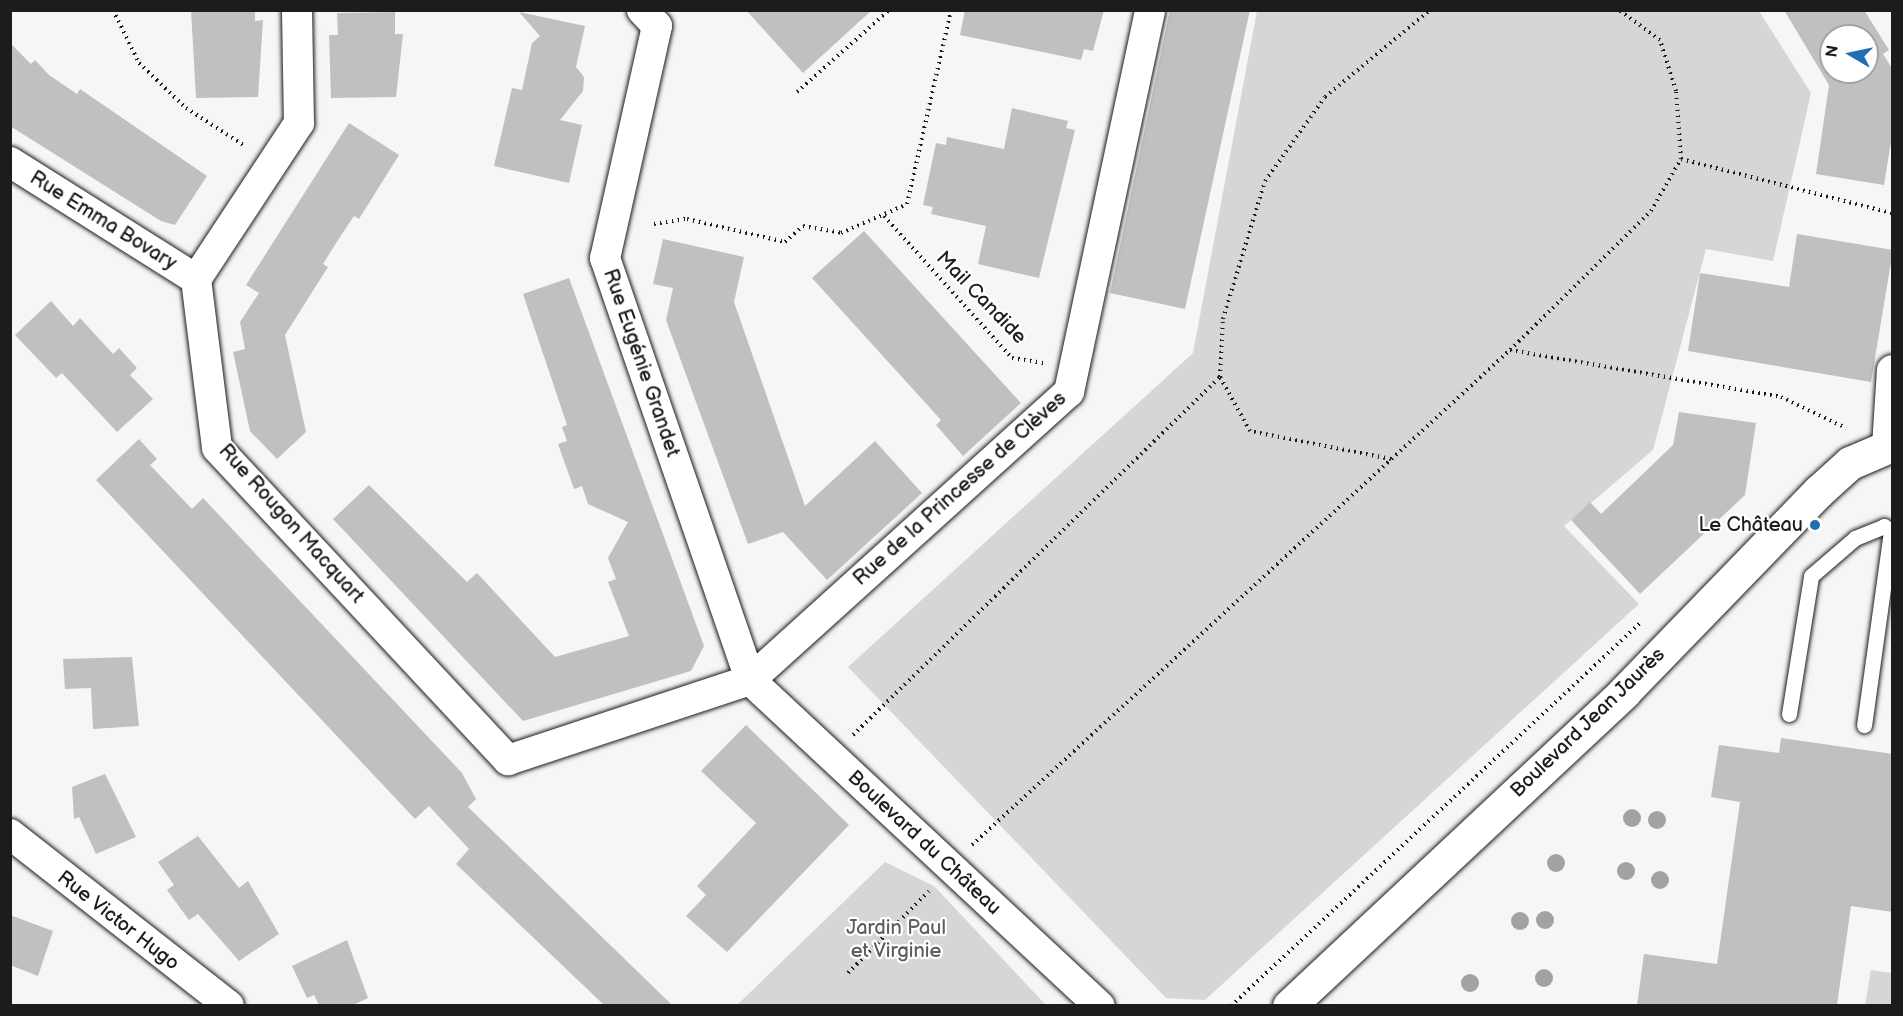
<!DOCTYPE html>
<meta charset="utf-8">
<style>
body{margin:0}
#map{position:relative;width:1903px;height:1016px;overflow:hidden;background:#f6f6f6;font-family:"Balsamiq Sans",sans-serif}
div>[style]{position:absolute}
[style*='--x']{left:calc(var(--x)*1px);top:calc(var(--y)*1px);width:calc(var(--w)*1px);rotate:calc(var(--a)*1deg)}
.green>*{inset:0;background:#d6d6d6}
.building>*{inset:0;background:#c0c0c0}
.path>*{height:4px;margin-top:-2px;transform-origin:0;background:repeating-linear-gradient(90deg,#1c1c1c 0 1.5px,transparent 0 6px)}
.roads{filter:drop-shadow(0 0 2px #1c1c1c) drop-shadow(0 0 2px #1c1c1c)}
.lane>*{height:15px;margin:-7.5px;padding:0 7.5px;transform-origin:7.5px;border-radius:7.5px;background:#fff}
.street>*{height:30px;margin:-15px;padding:0 15px;transform-origin:15px;border-radius:15px;background:#fff}
.secondary>*{height:33px;margin:-16.5px;padding:0 16.5px;transform-origin:16.5px;border-radius:16.5px;background:#fff}
.trees>*{width:18px;height:18px;margin:-9px;border-radius:50%;background:#a2a2a2}
.dots>*{width:16px;height:16px;translate:-50% -50%;box-sizing:border-box;border:3px solid #fff;border-radius:50%}
span{translate:-50% -50%;white-space:nowrap;text-align:center;line-height:1.15;-webkit-text-stroke:4.5px #fff;paint-order:stroke}
.street-label{font-size:20px;color:#1c1c1c}
.poi-label{font-size:20px;color:#1c1c1c}
.right{translate:-100% -50%;text-align:right}
.park-label{font-size:20px;color:#5d5d5d}
.frame{position:absolute;inset:0;border:12px solid #1c1c1c;pointer-events:none}
.north{position:absolute;left:1819px;top:24px;width:60px;height:60px;box-sizing:border-box;background:#fff;border:2px solid #a4a4a4;border-radius:50%;rotate:279deg;font-size:16px;font-weight:700;line-height:24px;text-align:center;color:#1c1c1c}
.north::after{content:'';display:block;margin:auto;width:21px;height:27px;background:#1f6fb2;clip-path:polygon(50% 0,100% 100%,50% 72%,0 100%)}
</style>
<div id="map">
<div class="green">
<div style="clip-path:polygon(1257px 11px,1759px 11px,1811px 93px,1773px 261px,1706px 249px,1653px 450px,1564px 526px,1639px 604px,1205px 1000px,1166px 998px,848px 667px,1193px 353px)"></div>
<div style="clip-path:polygon(885px 862px,934px 886px,1046px 1005px,737px 1005px)"></div>
<div style="clip-path:polygon(1871px 970px,1892px 973px,1892px 1005px,1865px 1005px)"></div>
</div>
<div class="building">
<div style="clip-path:polygon(191px 10px,255px 10px,255px 21px,263px 20px,258px 97px,196px 98px)"></div>
<div style="clip-path:polygon(746px 10px,872px 10px,803px 73px)"></div>
<div style="clip-path:polygon(965px 10px,1104px 10px,1093px 51px,1084px 49px,1081px 60px,960px 35px)"></div>
<div style="clip-path:polygon(1170px 10px,1250px 10px,1185px 309px,1110px 293px)"></div>
<div style="clip-path:polygon(evenodd,1784px 10px,1864px 10px,1889px 50px,1883px 54px,1893px 70px,1893px 129px,1884px 185px,1816px 174px,1829px 85px,1784px 10px,1831px 36px,1867px 36px,1867px 72px,1831px 72px,1831px 36px)"></div>
<div style="clip-path:polygon(395px 12px,395px 34px,403px 34px,396px 97px,331px 98px,329px 35px,338px 35px,337px 13px)"></div>
<div style="clip-path:polygon(519px 12px,585px 26px,576px 67px,584px 77px,583px 91px,560px 120px,582px 125px,569px 183px,494px 166px,512px 88px,522px 90px,532px 43px,540px 36px)"></div>
<div style="clip-path:polygon(10px 43px,31px 64px,35px 60px,49px 75px,77px 94px,80px 89px,207px 176px,175px 225px,161px 221px,10px 126px)"></div>
<div style="clip-path:polygon(1012px 108px,1068px 121px,1066px 128px,1075px 130px,1039px 278px,978px 264px,986px 226px,931px 214px,933px 207px,923px 205px,936px 143px,946px 145px,947px 137px,1004px 149px)"></div>
<div style="clip-path:polygon(349px 123px,399px 155px,359px 219px,354px 216px,338px 240px,323px 264px,328px 267px,285px 335px,306px 432px,277px 459px,250px 431px,233px 352px,245px 349px,240px 322px,259px 293px,246px 285px)"></div>
<div style="clip-path:polygon(864px 231px,1021px 403px,963px 456px,936px 425px,941px 420px,812px 278px)"></div>
<div style="clip-path:polygon(1797px 234px,1893px 250px,1871px 382px,1688px 351px,1700px 273px,1789px 287px)"></div>
<div style="clip-path:polygon(663px 239px,744px 257px,734px 302px,805px 506px,875px 441px,922px 493px,827px 580px,783px 532px,748px 544px,666px 320px,673px 288px,653px 284px)"></div>
<div style="clip-path:polygon(569px 278px,704px 646px,691px 671px,523px 721px,333px 519px,369px 485px,467px 582px,477px 573px,555px 657px,629px 636px,608px 582px,616px 579px,608px 558px,628px 522px,588px 504px,582px 486px,574px 489px,558px 444px,567px 441px,562px 427px,567px 425px,523px 294px)"></div>
<div style="clip-path:polygon(51px 301px,73px 326px,80px 318px,113px 354px,119px 348px,137px 368px,130px 375px,153px 399px,117px 432px,62px 373px,56px 378px,15px 335px)"></div>
<div style="clip-path:polygon(1679px 412px,1756px 423px,1745px 495px,1640px 594px,1571px 520px,1590px 502px,1601px 514px,1673px 445px)"></div>
<div style="clip-path:polygon(139px 439px,157px 459px,150px 465px,192px 509px,203px 498px,462px 773px,476px 799px,468px 807px,672px 1005px,604px 1005px,456px 864px,469px 849px,429px 806px,415px 819px,96px 480px)"></div>
<div style="clip-path:polygon(132px 657px,139px 726px,93px 729px,91px 688px,65px 689px,63px 659px)"></div>
<div style="clip-path:polygon(746px 725px,849px 825px,727px 952px,686px 916px,706px 895px,697px 886px,756px 823px,701px 771px)"></div>
<div style="clip-path:polygon(1781px 738px,1893px 754px,1893px 912px,1851px 906px,1837px 1005px,1637px 1005px,1644px 954px,1717px 964px,1740px 802px,1711px 797px,1719px 745px,1779px 753px)"></div>
<div style="clip-path:polygon(105px 774px,136px 837px,96px 854px,79px 817px,74px 819px,72px 787px)"></div>
<div style="clip-path:polygon(198px 836px,239px 888px,248px 881px,279px 934px,239px 961px,198px 914px,189px 920px,167px 890px,174px 885px,158px 862px)"></div>
<div style="clip-path:polygon(10px 915px,53px 931px,38px 976px,10px 965px)"></div>
<div style="clip-path:polygon(347px 940px,368px 998px,353px 1005px,319px 1005px,314px 995px,307px 998px,292px 966px)"></div>
</div>
<div class="path">
<div style="--x:113;--y:10;--w:59;--a:63.9"></div>
<div style="--x:139;--y:63;--w:65;--a:43.8"></div>
<div style="--x:186;--y:108;--w:70;--a:32.8"></div>
<div style="--x:797;--y:92;--w:123;--a:-41.7"></div>
<div style="--x:1681;--y:159;--w:218;--a:14.4"></div>
<div style="--x:884;--y:216;--w:191;--a:48"></div>
<div style="--x:1012;--y:358;--w:32;--a:9"></div>
<div style="--x:654;--y:224;--w:33;--a:-9"></div>
<div style="--x:687;--y:219;--w:101;--a:13.2"></div>
<div style="--x:785;--y:242;--w:24;--a:-42"></div>
<div style="--x:803;--y:226;--w:39;--a:10"></div>
<div style="--x:841;--y:233;--w:72;--a:-23.7"></div>
<div style="--x:907;--y:204;--w:199;--a:-77.2"></div>
<div style="--x:1510;--y:350;--w:198;--a:-44.6"></div>
<div style="--x:1651;--y:211;--w:60;--a:-60"></div>
<div style="--x:1681;--y:159;--w:68;--a:-94.2"></div>
<div style="--x:1676;--y:91;--w:53;--a:-107.4"></div>
<div style="--x:1660;--y:40;--w:51;--a:-143.8"></div>
<div style="--x:1391;--y:459;--w:144;--a:-168.8"></div>
<div style="--x:1250;--y:431;--w:62;--a:-119.1"></div>
<div style="--x:1220;--y:377;--w:58;--a:-87"></div>
<div style="--x:1223;--y:319;--w:144;--a:-73.1"></div>
<div style="--x:1265;--y:181;--w:103;--a:-54.5"></div>
<div style="--x:1325;--y:97;--w:136;--a:-39.6"></div>
<div style="--x:853;--y:735;--w:513;--a:-44.29"></div>
<div style="--x:972;--y:845;--w:731;--a:-42.62"></div>
<div style="--x:1510;--y:350;--w:275;--a:9.8"></div>
<div style="--x:1781;--y:397;--w:72;--a:25.5"></div>
<div style="--x:848;--y:973;--w:115;--a:-45.4"></div>
<div style="--x:1231;--y:1006;--w:560;--a:-43.12"></div>
</div>
<div class="roads">
<div class="lane">
<div style="--x:1789;--y:714;--w:140;--a:-80.9"></div>
<div style="--x:1811;--y:576;--w:58;--a:-40.8"></div>
<div style="--x:1855;--y:538;--w:31;--a:-22"></div>
<div style="--x:1884;--y:526;--w:9;--a:36"></div>
<div style="--x:1891;--y:531;--w:196;--a:97.9"></div>
</div>
<div class="street">
<div style="--x:297;--y:10;--w:113;--a:89"></div>
<div style="--x:299;--y:123;--w:187;--a:123.4"></div>
<div style="--x:196;--y:279;--w:170;--a:82.9"></div>
<div style="--x:217;--y:448;--w:427;--a:47"></div>
<div style="--x:508;--y:760;--w:255;--a:-18.3"></div>
<div style="--x:750;--y:680;--w:430;--a:-42.1"></div>
<div style="--x:1069;--y:392;--w:390;--a:-78"></div>
<div style="--x:642;--y:10;--w:22;--a:47"></div>
<div style="--x:657;--y:26;--w:238;--a:102.6"></div>
<div style="--x:605;--y:258;--w:446;--a:71"></div>
<div style="--x:750;--y:680;--w:478;--a:43"></div>
<div style="--x:10;--y:162;--w:220;--a:32.2"></div>
<div style="--x:1887;--y:447;--w:77;--a:-86.3"></div>
<div style="--x:10;--y:834;--w:278;--a:38.1"></div>
</div>
<div class="secondary">
<div style="--x:1289;--y:1006;--w:459;--a:-43.1"></div>
<div style="--x:1624;--y:692;--w:280;--a:-45.9"></div>
<div style="--x:1819;--y:491;--w:42;--a:-42.1"></div>
<div style="--x:1850;--y:463;--w:46;--a:-23.2"></div>
</div>
</div>
<div class="trees">
<div style="left:1632px;top:818px"></div>
<div style="left:1657px;top:820px"></div>
<div style="left:1556px;top:863px"></div>
<div style="left:1626px;top:871px"></div>
<div style="left:1660px;top:880px"></div>
<div style="left:1545px;top:920px"></div>
<div style="left:1520px;top:921px"></div>
<div style="left:1544px;top:978px"></div>
<div style="left:1470px;top:983px"></div>
</div>
<div class="dots">
<div style="left:1815px;top:525px;background:#1f6fb2"></div>
</div>
<div class="street-label">
<span style="left:103px;top:221px;rotate:32deg">Rue Emma Bovary</span>
<span style="left:981px;top:298px;rotate:46deg">Mail Candide</span>
<span style="left:641px;top:363px;rotate:71deg">Rue Eugénie Grandet</span>
<span style="left:960px;top:489px;rotate:-42deg">Rue de la Princesse de Clèves</span>
<span style="left:291px;top:524px;rotate:48deg">Rue Rougon Macquart</span>
<span style="left:1588px;top:723px;rotate:-44deg">Boulevard Jean Jaurès</span>
<span style="left:924px;top:843px;rotate:43deg">Boulevard du Château</span>
<span style="left:118px;top:921px;rotate:38deg">Rue Victor Hugo</span>
</div>
<div class="poi-label">
<span class="right" style="left:1803px;top:525px">Le Château</span>
</div>
<div class="park-label">
<span style="left:896px;top:940px">Jardin Paul<br>et Virginie</span>
</div>
<div class="frame"></div>
<div class="north">N</div>
</div>
